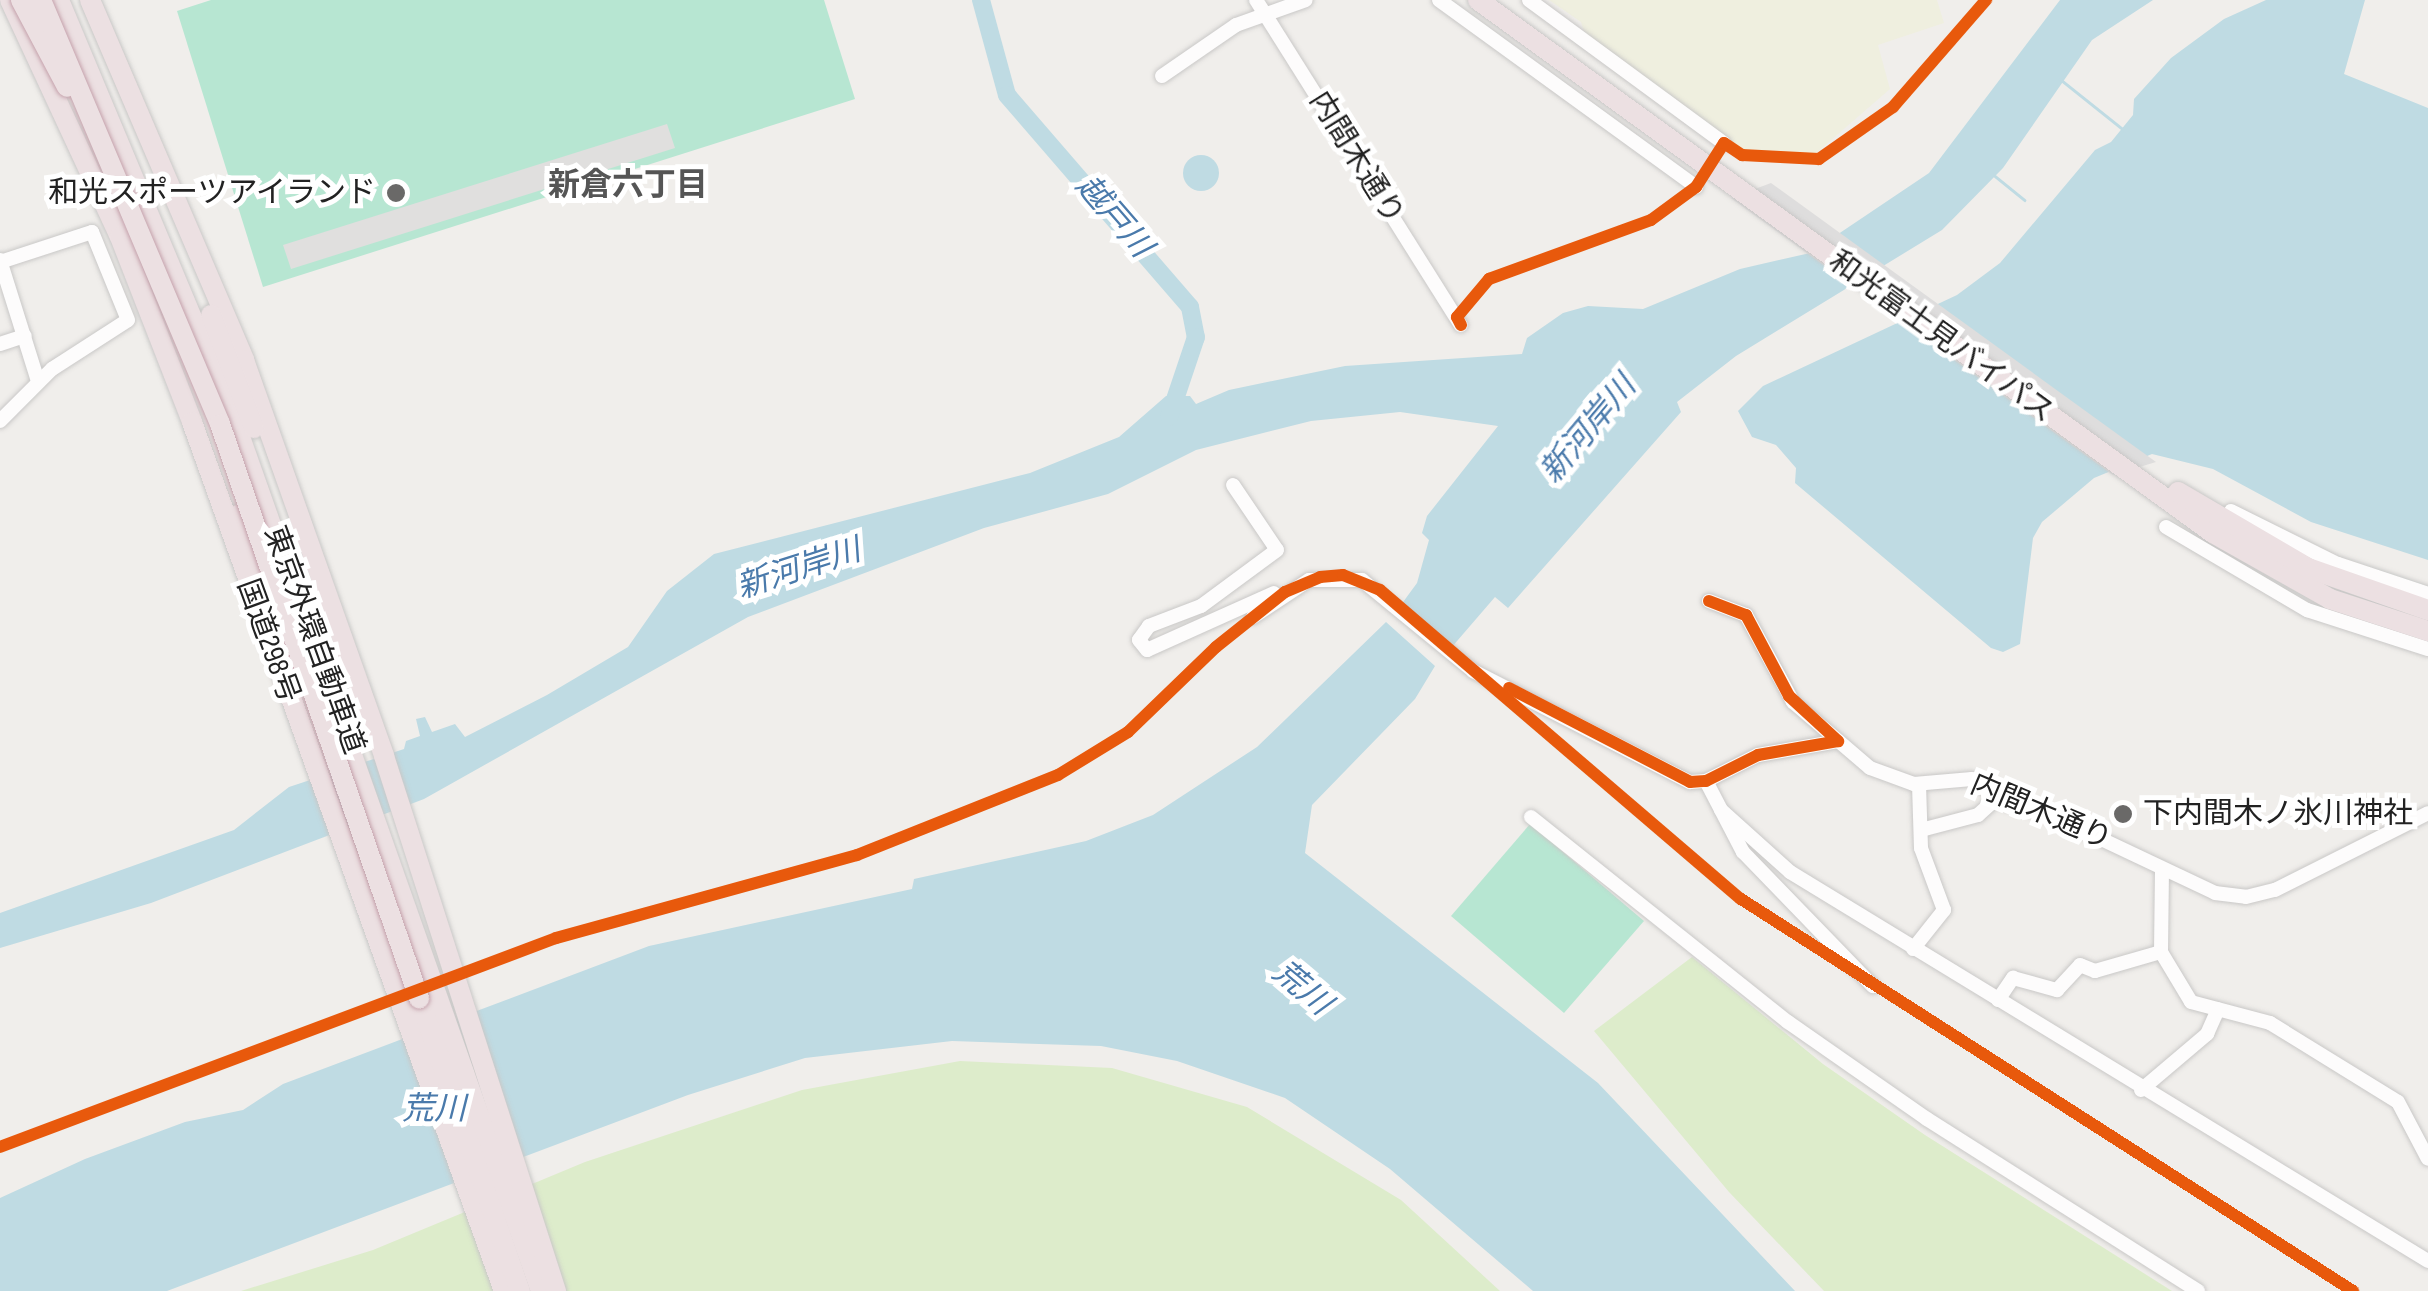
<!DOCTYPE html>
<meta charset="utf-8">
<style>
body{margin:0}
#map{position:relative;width:2428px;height:1291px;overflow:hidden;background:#f0eeeb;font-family:"Sofia Sans Condensed","Noto Sans JP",sans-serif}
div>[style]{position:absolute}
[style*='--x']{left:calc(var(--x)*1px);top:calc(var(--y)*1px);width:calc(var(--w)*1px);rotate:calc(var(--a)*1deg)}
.farmland>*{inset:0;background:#efefdf}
.grass>*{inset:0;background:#ddeccb}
.pitch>*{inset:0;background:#b7e6d2}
.parking>*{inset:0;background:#e0dfde}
.water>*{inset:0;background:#bfdbe3}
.round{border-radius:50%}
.pier>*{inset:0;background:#dedddd}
.stream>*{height:2.5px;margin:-1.25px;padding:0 1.25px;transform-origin:1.25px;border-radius:1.25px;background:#bfdbe3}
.river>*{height:18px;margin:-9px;padding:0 9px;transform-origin:9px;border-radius:9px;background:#bfdbe3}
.roads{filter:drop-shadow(0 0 2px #c9c8c7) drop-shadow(0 0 2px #c9c8c7)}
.minor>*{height:14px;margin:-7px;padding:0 7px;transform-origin:7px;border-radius:7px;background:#fdfcfc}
.highway>*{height:20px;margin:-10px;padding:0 10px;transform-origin:10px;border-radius:10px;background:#ece0e2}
.bridges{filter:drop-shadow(0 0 2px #c5a2ac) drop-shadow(0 0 2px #c5a2ac)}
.highway-bridge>*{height:20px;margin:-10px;padding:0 10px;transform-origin:10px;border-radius:10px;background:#ece0e2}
.cycleway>*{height:12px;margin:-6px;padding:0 6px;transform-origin:6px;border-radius:6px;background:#e8590c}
.dots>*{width:28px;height:28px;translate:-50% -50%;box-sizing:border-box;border:5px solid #fff;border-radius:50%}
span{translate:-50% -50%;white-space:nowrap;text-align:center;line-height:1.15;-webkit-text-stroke:10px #fff;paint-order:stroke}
.street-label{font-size:30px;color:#222}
.poi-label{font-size:30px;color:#222}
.right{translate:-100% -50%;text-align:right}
.left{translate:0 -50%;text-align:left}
.neighbourhood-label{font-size:32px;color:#555;font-weight:700}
.water-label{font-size:32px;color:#4a7aab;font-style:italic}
</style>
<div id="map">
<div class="farmland">
<div style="clip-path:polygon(1549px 0,1937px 0,1944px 23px,1878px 45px,1890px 89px,1815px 154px,1743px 151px,1586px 38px,1581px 22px)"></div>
</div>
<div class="grass">
<div style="clip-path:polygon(1692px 957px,1823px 1064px,1925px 1135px,2172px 1291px,1824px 1291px,1729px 1192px,1594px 1031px)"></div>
<div style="clip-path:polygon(960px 1061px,1112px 1068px,1247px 1107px,1401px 1200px,1500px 1291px,241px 1291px,373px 1250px,585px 1162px,802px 1090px)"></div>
</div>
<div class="pitch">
<div style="clip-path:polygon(211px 0,824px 0,855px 99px,263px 287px,177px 11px)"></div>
<div style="clip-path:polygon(1530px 824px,1644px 921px,1564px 1013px,1451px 916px)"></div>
</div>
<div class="parking">
<div style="clip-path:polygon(667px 124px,675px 148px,291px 269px,283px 245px)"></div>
</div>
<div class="water">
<div style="clip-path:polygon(2060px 0,2153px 0,2092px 40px,2003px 168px,1942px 230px,1736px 356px,1677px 402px,1681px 412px,1508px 608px,1495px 597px,1445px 655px,1395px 613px,1417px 583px,1429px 540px,1422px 533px,1427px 516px,1498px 426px,1400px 412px,1311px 421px,1196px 450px,1108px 494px,984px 528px,748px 617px,424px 799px,151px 903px,0 948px,0 913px,234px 830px,289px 787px,404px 749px,406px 741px,420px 736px,416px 719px,425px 717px,432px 732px,455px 724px,465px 737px,547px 695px,628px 647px,667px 591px,714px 554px,1030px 473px,1119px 437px,1166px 396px,1190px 396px,1196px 404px,1229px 390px,1345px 366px,1522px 354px,1527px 338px,1563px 313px,1588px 306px,1643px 309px,1740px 269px,1810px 253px,1929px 173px)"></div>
<div style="clip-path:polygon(2266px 0,2365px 0,2344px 74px,2428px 108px,2428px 560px,2311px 522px,2213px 469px,2152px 454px,2094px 478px,2042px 522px,2033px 538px,2020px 644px,2003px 652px,1991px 648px,1795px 483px,1796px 468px,1776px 445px,1752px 437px,1738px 411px,1763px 386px,1957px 295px,2000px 263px,2095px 150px,2111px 142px,2133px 115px,2134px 99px,2171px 58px,2224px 19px)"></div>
<div class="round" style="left:1183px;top:155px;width:36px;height:36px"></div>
<div style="clip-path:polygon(1386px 622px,1435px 666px,1415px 699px,1312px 805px,1305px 853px,1598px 1083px,1795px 1291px,1533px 1291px,1390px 1169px,1285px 1098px,1177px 1061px,1101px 1046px,952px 1041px,805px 1058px,688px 1095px,167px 1291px,0 1291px,0 1198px,85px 1159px,185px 1122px,243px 1110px,283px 1084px,649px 946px,912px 889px,914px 879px,1086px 841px,1153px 815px,1257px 747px)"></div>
</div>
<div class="pier">
<div style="clip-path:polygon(1771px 183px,2156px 462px,2113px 475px,1731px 198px)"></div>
</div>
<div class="stream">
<div style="--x:2060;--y:79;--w:82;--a:38.6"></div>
<div style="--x:1995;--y:176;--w:38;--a:39"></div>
</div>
<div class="river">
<div style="--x:981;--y:0;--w:98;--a:74.7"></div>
<div style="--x:1007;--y:95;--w:280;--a:49.2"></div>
<div style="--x:1190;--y:307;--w:31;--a:79"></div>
<div style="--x:1196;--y:337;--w:84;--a:108.6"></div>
</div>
<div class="roads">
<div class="minor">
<div style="--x:1256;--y:0;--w:384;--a:57.8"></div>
<div style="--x:1439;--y:0;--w:318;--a:36"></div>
<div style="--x:1529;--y:0;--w:242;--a:36.3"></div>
<div style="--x:1162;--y:76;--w:90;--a:-34.6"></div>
<div style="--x:1236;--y:25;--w:74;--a:-19.7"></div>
<div style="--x:0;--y:260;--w:127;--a:72.6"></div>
<div style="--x:0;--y:344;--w:26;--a:-18"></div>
<div style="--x:0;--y:421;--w:74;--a:-45"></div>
<div style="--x:52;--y:369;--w:90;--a:-32.8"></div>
<div style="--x:128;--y:320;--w:95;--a:-112.2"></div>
<div style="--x:92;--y:232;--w:97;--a:161.9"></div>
<div style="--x:1233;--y:485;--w:78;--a:55.9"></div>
<div style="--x:1277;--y:550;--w:94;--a:143.6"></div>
<div style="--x:1201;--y:606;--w:56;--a:159"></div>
<div style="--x:1149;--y:626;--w:17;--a:126"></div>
<div style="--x:1139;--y:640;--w:13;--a:51"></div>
<div style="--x:1147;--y:650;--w:139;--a:-24.2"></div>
<div style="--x:2231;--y:511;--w:119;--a:26.4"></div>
<div style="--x:2338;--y:564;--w:95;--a:18.4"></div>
<div style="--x:2166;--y:527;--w:164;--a:30.5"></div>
<div style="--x:2307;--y:610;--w:127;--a:17.9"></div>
<div style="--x:1709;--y:601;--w:40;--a:21"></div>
<div style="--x:1746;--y:615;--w:99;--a:61.6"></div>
<div style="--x:1793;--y:702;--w:101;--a:40.6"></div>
<div style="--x:1870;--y:768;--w:47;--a:20"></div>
<div style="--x:1914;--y:784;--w:58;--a:-4.9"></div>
<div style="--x:1972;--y:779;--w:42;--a:35.2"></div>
<div style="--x:2006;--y:803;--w:39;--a:13"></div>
<div style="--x:2044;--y:812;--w:189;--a:25.3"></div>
<div style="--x:2215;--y:893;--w:31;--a:7"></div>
<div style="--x:2246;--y:897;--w:30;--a:-14"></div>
<div style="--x:2275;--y:890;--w:171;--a:-26.7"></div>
<div style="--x:1253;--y:617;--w:67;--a:-33.5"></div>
<div style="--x:1309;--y:580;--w:53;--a:0"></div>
<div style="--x:1362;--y:580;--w:144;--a:39.3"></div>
<div style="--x:1473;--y:671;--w:244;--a:27.1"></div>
<div style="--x:1690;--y:782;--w:16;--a:-4"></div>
<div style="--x:1706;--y:781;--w:58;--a:-26.6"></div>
<div style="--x:1758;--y:755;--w:81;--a:-9.9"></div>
<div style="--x:1706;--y:781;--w:80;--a:62.5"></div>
<div style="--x:1743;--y:852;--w:187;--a:45.9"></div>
<div style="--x:1721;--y:810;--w:93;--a:41.9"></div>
<div style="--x:1790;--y:872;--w:747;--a:31.37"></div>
<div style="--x:1531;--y:817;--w:329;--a:38.6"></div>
<div style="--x:1788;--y:1022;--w:169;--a:34.9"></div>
<div style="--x:1927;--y:1119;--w:321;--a:32.4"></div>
<div style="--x:1921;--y:830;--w:59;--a:-14.7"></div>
<div style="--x:1978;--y:815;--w:25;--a:-42"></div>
<div style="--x:2162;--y:870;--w:82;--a:90.7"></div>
<div style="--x:2161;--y:952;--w:58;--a:59"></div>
<div style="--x:2191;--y:1002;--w:82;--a:14.9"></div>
<div style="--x:2270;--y:1023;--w:150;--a:31.7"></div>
<div style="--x:2398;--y:1102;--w:64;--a:62.2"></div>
<div style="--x:1913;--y:949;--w:50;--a:-51.5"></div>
<div style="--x:1944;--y:910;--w:66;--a:-110.4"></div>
<div style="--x:1921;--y:848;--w:63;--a:-91.8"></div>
<div style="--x:1998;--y:1000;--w:27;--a:-56"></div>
<div style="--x:2013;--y:978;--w:46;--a:15.3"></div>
<div style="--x:2057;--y:990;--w:34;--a:-47"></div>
<div style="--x:2080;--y:965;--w:16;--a:22"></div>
<div style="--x:2095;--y:971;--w:69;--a:-16.1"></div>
<div style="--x:2141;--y:1090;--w:87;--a:-40.3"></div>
<div style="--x:2207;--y:1034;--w:27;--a:-66"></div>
</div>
<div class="highway">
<div style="--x:10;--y:0;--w:261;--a:65.1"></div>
<div style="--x:120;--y:237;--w:199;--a:68.7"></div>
<div style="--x:192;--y:422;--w:923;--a:70.25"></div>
<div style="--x:59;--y:0;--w:449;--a:67.3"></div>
<div style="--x:232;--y:414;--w:930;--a:70.59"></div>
<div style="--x:90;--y:0;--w:392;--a:66.8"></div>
<div style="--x:244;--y:360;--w:420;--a:70.5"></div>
<div style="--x:384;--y:756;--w:562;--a:72.18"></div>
<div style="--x:1478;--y:0;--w:908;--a:35.95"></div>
<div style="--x:2213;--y:533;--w:134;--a:29.4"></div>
<div style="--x:2330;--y:599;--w:103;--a:18.1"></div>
<div style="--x:211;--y:315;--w:121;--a:69.2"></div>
<div style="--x:2178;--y:492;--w:151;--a:30.3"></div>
<div style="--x:2308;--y:568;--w:127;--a:19.3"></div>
<div style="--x:238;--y:515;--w:156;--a:70.9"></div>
<div style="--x:419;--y:998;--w:310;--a:71"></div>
</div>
</div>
<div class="bridges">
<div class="highway-bridge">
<div style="--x:21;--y:0;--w:98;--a:62.1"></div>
<div style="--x:41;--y:0;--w:460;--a:67.1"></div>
<div style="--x:220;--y:424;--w:608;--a:70.88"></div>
</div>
</div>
<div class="cycleway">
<div style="--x:1461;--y:325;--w:9;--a:-117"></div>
<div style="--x:1457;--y:317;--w:50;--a:-49.9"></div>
<div style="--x:1489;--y:279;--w:172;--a:-20"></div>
<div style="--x:1651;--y:220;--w:56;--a:-36.3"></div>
<div style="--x:1696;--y:187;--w:52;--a:-57.5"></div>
<div style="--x:1724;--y:143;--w:22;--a:34"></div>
<div style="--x:1742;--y:155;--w:77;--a:3"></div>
<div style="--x:1819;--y:159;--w:90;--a:-35.1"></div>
<div style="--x:1893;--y:107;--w:142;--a:-49"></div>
<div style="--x:1709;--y:601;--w:40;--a:21"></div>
<div style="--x:1746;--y:615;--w:92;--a:62"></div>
<div style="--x:1789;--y:696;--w:67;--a:42.6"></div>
<div style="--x:1509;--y:688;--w:204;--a:27.4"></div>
<div style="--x:1690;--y:782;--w:16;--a:-4"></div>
<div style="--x:1706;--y:781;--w:58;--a:-26.6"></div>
<div style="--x:1758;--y:755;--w:81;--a:-9.9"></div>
<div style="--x:0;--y:1147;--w:594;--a:-20.6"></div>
<div style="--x:556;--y:938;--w:312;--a:-15.4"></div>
<div style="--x:857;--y:855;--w:216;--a:-21.7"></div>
<div style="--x:1058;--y:775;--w:82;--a:-31.6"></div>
<div style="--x:1128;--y:732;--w:122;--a:-44"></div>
<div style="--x:1216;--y:647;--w:88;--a:-38.6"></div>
<div style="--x:1285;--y:592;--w:38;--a:-23"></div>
<div style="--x:1320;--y:577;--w:23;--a:-5"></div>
<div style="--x:1343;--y:575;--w:40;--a:22"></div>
<div style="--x:1380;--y:590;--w:475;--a:40.6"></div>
<div style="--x:1741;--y:899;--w:727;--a:32.64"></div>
</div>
<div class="dots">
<div style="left:396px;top:193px;background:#6a6968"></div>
<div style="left:2123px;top:814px;background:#6a6968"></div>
</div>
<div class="street-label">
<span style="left:1356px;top:158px;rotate:58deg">内間木通り</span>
<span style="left:1941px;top:337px;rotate:36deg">和光富士見バイパス</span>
<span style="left:314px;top:640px;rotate:70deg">東京外環自動車道</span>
<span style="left:268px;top:641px;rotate:70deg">国道298号</span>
<span style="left:2041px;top:812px;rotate:23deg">内間木通り</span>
</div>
<div class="poi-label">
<span class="right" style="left:376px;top:193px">和光スポーツアイランド</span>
<span class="left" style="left:2143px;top:814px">下内間木ノ氷川神社</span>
</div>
<div class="neighbourhood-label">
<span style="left:628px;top:186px">新倉六丁目</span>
</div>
<div class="water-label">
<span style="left:1113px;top:217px;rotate:49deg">越戸川</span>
<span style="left:1589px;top:430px;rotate:-50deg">新河岸川</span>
<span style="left:799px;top:570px;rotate:-18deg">新河岸川</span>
<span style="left:1301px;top:989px;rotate:40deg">荒川</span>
<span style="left:434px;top:1110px">荒川</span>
</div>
</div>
